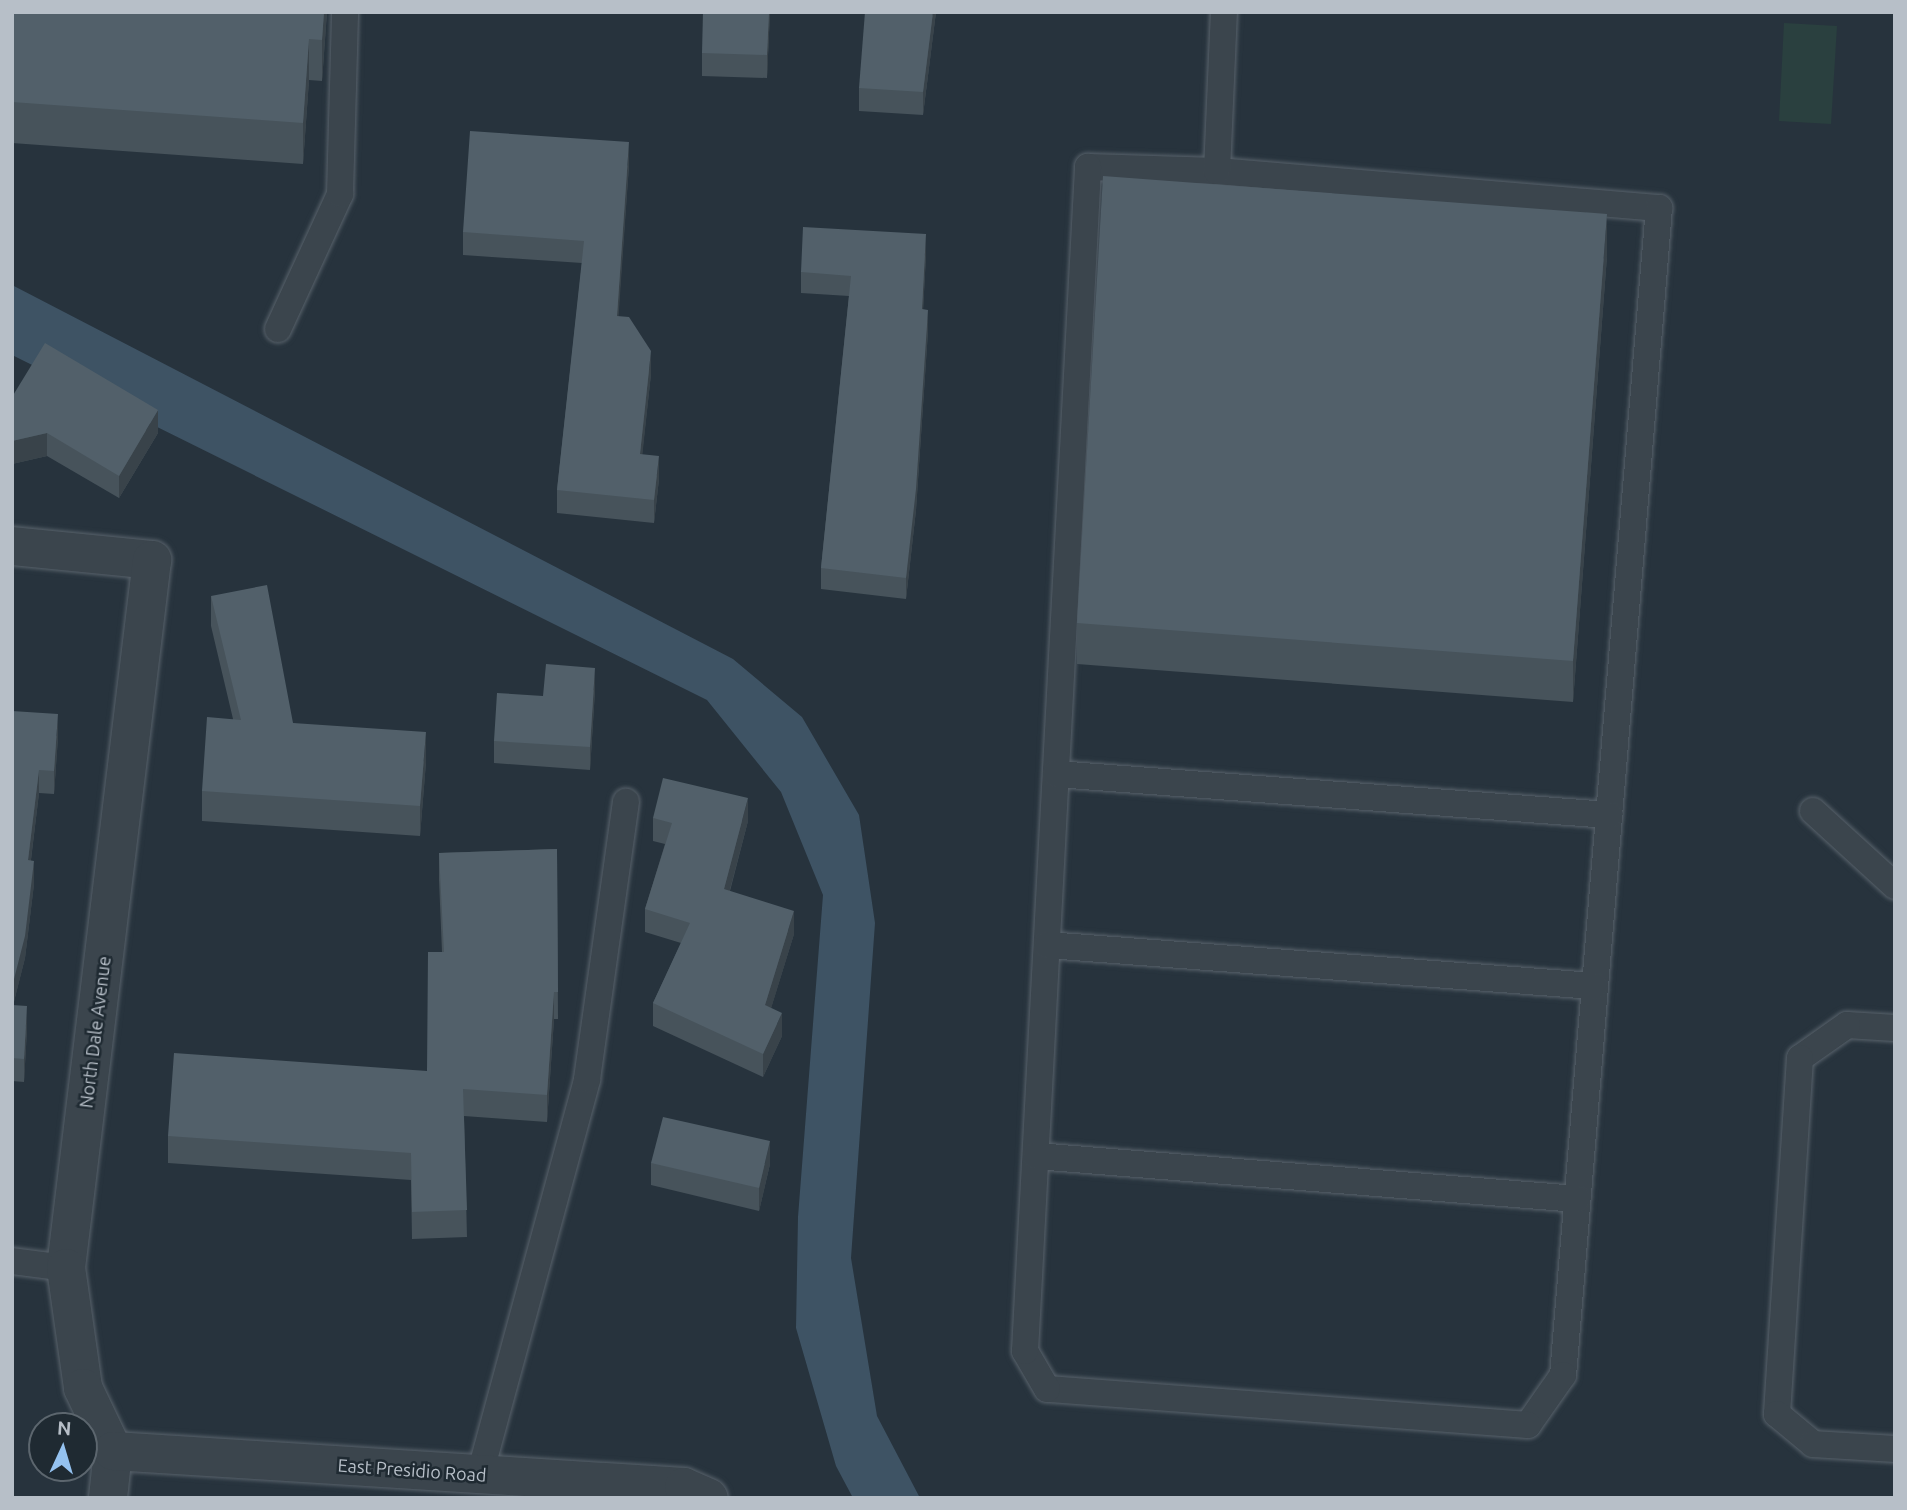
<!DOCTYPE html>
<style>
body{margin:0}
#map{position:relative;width:1907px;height:1510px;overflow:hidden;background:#27333d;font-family:Ubuntu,sans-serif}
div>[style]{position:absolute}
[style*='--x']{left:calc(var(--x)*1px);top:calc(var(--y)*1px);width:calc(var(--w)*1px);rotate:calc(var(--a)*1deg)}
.green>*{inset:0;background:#2a403f}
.water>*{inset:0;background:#3e5364}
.roads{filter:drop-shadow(0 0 2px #58626b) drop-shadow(0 0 2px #58626b)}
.service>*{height:26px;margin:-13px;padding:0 13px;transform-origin:13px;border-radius:13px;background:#3b454d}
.minor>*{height:38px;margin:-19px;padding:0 19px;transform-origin:19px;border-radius:19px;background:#3b454d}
.wall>*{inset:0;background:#47535b}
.shaded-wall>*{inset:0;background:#39434a}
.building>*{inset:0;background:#52606a}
span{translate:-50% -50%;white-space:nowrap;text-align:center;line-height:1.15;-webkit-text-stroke:5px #1f2a32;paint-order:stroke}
.street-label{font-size:18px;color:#b7bfc8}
.frame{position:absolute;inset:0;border:14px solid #b7bfc8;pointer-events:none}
.north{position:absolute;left:28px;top:1412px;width:70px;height:70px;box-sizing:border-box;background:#1f2a32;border:2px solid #5c666e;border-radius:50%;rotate:4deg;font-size:19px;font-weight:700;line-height:28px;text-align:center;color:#b7bfc8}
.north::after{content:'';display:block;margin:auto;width:24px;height:32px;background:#94c2f0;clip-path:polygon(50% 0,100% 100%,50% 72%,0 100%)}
</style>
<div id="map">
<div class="green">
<div style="clip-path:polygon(1784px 23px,1837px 26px,1831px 124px,1779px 121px)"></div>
</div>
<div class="water">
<div style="clip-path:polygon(12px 285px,733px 659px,802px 717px,859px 815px,875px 923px,851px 1258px,877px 1416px,920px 1498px,853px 1498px,836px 1466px,796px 1328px,798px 1217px,823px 895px,781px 792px,707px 700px,12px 355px)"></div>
</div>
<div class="roads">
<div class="service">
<div style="--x:1088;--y:167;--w:129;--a:1.8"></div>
<div style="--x:1217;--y:171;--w:444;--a:4.8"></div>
<div style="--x:1659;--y:208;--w:1171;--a:94.7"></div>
<div style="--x:1563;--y:1375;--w:61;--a:125"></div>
<div style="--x:1528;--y:1425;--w:482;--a:-175.7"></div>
<div style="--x:1047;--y:1389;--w:44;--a:-120.1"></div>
<div style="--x:1025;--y:1351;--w:1186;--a:-86.95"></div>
<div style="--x:1217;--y:171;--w:159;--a:-87.5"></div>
<div style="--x:278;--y:329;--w:149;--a:-65.3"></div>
<div style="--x:340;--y:194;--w:182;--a:-88.4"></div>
<div style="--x:1056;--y:774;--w:555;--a:4.24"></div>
<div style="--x:1813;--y:811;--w:111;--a:42.4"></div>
<div style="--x:1047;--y:945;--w:549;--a:4.29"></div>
<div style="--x:1895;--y:1028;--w:48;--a:-176.4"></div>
<div style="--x:1847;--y:1025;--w:57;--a:144.9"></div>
<div style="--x:1800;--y:1058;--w:357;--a:93.7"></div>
<div style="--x:1777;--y:1414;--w:47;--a:39.8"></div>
<div style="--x:1813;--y:1444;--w:82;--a:3.5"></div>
<div style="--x:1036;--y:1156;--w:543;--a:4.54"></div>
<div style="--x:12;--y:1261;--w:54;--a:7.4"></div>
<div style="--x:480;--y:1474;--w:409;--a:-74.8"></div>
<div style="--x:587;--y:1079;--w:280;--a:-82"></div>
</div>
<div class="minor">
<div style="--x:12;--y:546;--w:141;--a:5.7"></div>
<div style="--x:152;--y:560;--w:713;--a:96.93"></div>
<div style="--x:66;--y:1268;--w:121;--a:81.9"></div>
<div style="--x:83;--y:1388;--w:70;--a:64.5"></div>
<div style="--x:113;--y:1451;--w:47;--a:96.1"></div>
<div style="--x:113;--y:1451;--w:572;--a:3.61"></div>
<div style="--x:684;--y:1487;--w:27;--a:24"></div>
</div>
</div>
<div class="wall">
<div style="clip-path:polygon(12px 12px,327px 12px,322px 81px,309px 80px,303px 164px,12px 143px)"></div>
<div style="clip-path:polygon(770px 12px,767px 78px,702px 76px,702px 53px)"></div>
<div style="clip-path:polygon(936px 12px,923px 115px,859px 111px,859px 88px)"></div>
<div style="clip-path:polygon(629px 165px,618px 316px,651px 374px,642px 455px,659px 479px,654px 523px,557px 513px,557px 490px,582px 263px,463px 255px,463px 232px)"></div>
<div style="clip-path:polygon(926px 255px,923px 310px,928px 331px,916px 510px,906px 599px,821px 589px,821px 568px,849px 296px,801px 293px,801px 272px)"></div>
<div style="clip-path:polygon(1607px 256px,1573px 702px,1077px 664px,1077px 623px)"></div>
<div style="clip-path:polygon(12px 397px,158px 433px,119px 498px,47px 456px,12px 464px)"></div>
<div style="clip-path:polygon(211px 596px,293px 723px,426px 762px,420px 836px,202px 821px,202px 791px,233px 719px,211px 626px)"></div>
<div style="clip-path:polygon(595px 690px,590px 770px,494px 763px,494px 741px,543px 696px)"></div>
<div style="clip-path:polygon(12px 711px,58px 737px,54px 794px,39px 793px,31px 860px,34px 884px,25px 958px,13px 1005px,27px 1029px,24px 1082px,12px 1081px)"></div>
<div style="clip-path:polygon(653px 818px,748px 821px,730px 891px,794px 934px,771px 1008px,782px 1036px,763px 1077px,653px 1026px,653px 1003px,681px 943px,645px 932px,645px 909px,665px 844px,653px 841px)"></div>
<div style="clip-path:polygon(557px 849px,558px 1019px,554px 1019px,547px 1122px,464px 1116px,467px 1237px,412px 1239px,411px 1180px,168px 1163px,168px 1136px,427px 1071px,442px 952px,439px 880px,439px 853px)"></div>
<div style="clip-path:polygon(651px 1163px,770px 1164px,759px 1211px,651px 1185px)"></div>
</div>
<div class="shaded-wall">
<div style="clip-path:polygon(324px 12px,327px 12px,322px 81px,322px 40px)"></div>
<div style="clip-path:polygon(769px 12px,770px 12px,767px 78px,767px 55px)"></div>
<div style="clip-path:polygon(933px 12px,936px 12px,923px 115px,923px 92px)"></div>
<div style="clip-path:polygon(309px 39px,309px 80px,303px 164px,303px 123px)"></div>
<div style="clip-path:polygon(629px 142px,629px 165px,617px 339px,617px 316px)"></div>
<div style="clip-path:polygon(1607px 214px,1607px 256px,1573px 702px,1573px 661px)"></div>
<div style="clip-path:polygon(926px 234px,926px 255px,922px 330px,922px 309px)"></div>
<div style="clip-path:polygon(928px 310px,928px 331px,916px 510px,906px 599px,906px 578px)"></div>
<div style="clip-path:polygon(651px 351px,651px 374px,640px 477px,640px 454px)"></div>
<div style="clip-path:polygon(158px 410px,158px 433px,119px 498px,119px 476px)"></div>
<div style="clip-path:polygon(47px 433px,47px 456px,12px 464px,12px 441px)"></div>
<div style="clip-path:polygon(659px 456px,659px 479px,654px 523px,654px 500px)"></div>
<div style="clip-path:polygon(595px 668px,595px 690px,590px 770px,590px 747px)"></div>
<div style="clip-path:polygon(58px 714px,58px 737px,54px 794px,54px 771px)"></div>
<div style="clip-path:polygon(426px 732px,426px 762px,420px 836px,420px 806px)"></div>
<div style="clip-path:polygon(39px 770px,39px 793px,28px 883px,28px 860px)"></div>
<div style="clip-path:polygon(748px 798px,748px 821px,724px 912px,724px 889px)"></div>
<div style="clip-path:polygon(34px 861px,34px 884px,25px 958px,12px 1010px,12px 987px)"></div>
<div style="clip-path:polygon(794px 911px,794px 934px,765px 1028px,765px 1005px)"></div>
<div style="clip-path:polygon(554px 992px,554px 1019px,547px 1122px,547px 1095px)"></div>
<div style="clip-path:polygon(27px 1006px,27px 1029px,24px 1082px,24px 1059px)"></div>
<div style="clip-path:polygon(782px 1013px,782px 1036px,763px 1077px,763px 1054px)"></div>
<div style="clip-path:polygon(770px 1141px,770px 1164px,759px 1211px,759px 1188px)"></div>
</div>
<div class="building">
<div style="clip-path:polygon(12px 12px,324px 12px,322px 40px,309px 39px,303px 123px,12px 102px)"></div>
<div style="clip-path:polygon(703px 12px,769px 12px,767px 55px,702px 53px)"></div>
<div style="clip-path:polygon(865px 12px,933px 12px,923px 92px,859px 88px)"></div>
<div style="clip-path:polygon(470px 131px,629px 142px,617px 316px,629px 317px,651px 351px,640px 454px,659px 456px,654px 500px,557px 490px,584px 241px,463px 232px)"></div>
<div style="clip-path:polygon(1103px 176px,1607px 214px,1573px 661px,1077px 623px)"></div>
<div style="clip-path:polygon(803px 227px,926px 234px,922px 309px,928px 310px,916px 489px,906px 578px,821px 568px,851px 276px,801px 272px)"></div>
<div style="clip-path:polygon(45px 343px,158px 410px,119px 476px,47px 433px,12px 441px,12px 397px)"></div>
<div style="clip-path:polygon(267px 585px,293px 723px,426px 732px,420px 806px,202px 791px,207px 717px,241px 720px,211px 596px)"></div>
<div style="clip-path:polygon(546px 664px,595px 668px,590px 747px,494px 741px,497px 693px,543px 696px)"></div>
<div style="clip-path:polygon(12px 711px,58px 714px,54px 771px,39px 770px,28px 860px,34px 861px,25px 936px,12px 987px)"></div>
<div style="clip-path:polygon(663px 778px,748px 798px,724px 889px,794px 911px,765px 1005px,782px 1013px,763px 1054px,653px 1003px,690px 923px,645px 909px,672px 823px,653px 818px)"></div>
<div style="clip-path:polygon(557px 849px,558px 992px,554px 992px,547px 1095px,463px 1089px,467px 1210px,412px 1212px,411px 1153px,168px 1136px,174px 1053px,427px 1071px,428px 952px,444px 952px,439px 853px)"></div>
<div style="clip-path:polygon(12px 1005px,27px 1006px,24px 1059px,12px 1058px)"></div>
<div style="clip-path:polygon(663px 1117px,770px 1141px,759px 1188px,651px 1163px)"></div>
</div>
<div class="street-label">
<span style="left:95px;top:1032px;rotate:-83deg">North Dale Avenue</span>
<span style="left:412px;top:1470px;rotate:4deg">East Presidio Road</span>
</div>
<div class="frame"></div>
<div class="north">N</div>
</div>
